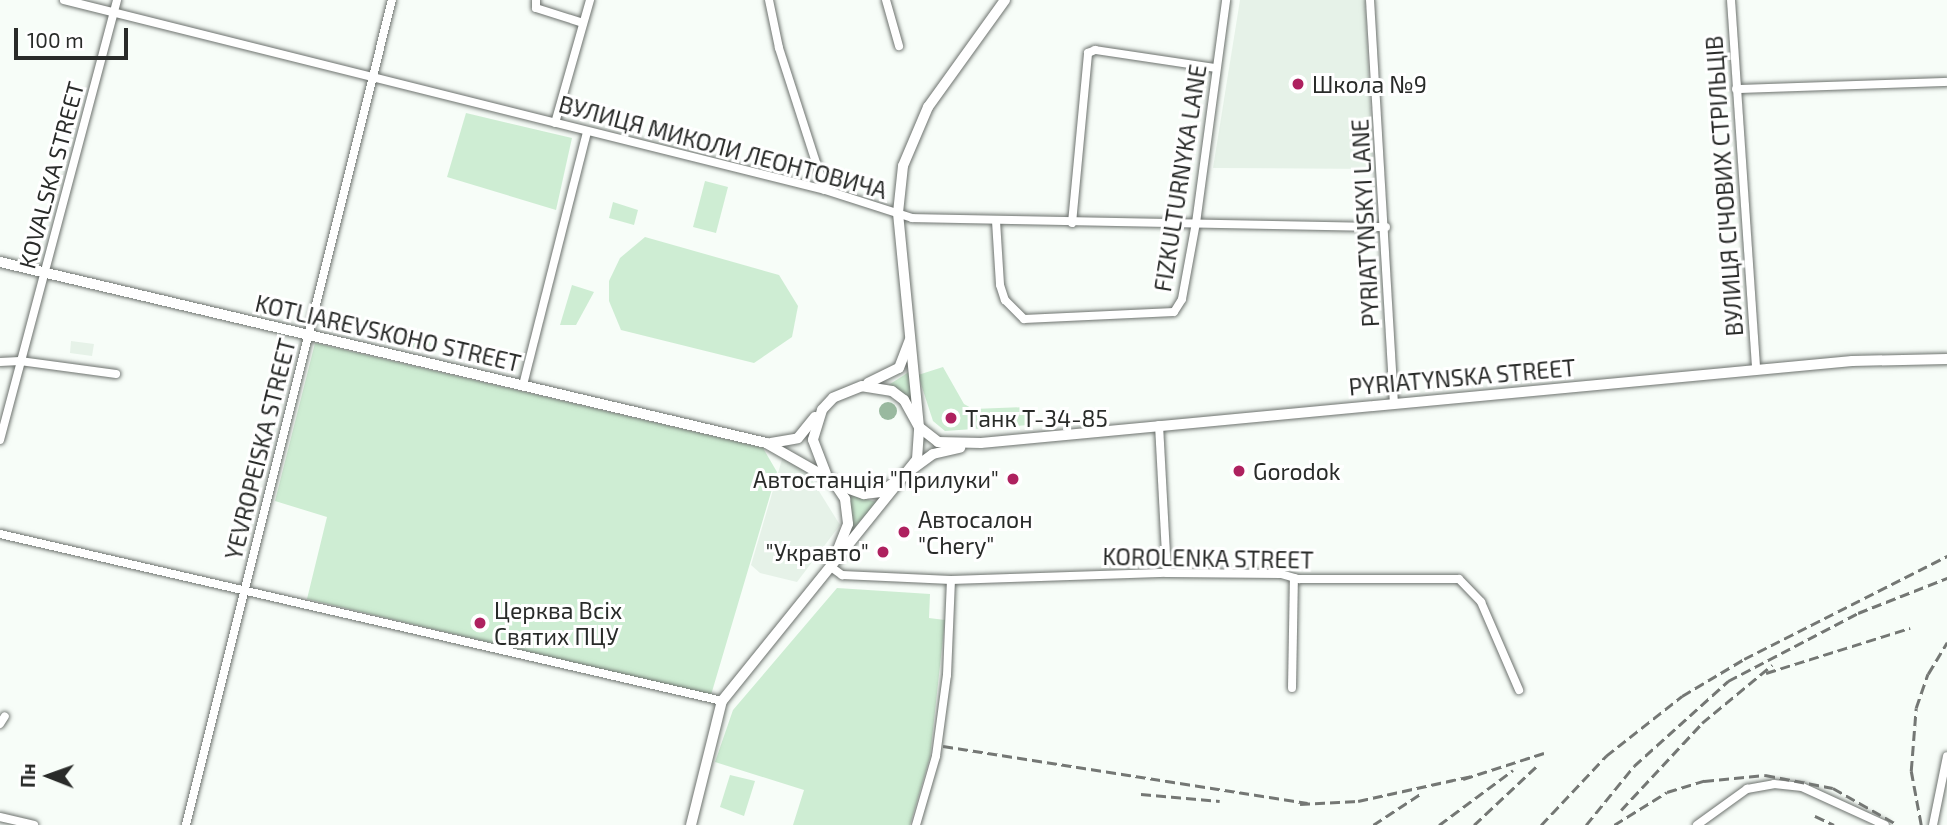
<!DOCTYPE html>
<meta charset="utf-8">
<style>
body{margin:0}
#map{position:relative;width:1947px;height:825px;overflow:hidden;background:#f7fdf8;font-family:"Exo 2",sans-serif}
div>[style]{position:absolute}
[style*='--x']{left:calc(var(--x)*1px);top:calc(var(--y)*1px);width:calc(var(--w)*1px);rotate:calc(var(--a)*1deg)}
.built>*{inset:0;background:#e6f2e8}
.green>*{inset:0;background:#ceedd3}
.water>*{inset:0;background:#99b99f}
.round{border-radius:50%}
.roads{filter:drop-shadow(0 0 2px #6d726e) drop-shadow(0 0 2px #6d726e)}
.minor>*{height:8px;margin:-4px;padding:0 4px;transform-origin:4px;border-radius:4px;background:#fff}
.major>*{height:10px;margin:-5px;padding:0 5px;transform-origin:5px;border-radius:5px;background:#fff}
.rail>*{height:2.5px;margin-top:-1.25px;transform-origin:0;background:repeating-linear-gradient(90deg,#747774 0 10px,transparent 0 15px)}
.dots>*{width:19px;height:19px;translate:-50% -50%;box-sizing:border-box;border:4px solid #fff;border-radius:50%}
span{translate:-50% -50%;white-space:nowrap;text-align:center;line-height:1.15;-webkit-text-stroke:6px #fff;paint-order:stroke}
.poi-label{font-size:23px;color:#292b29}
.left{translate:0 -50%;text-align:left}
.right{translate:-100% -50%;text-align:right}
.street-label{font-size:23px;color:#292b29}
.north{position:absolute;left:14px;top:741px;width:70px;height:70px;-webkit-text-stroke:5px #fff;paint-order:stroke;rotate:271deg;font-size:19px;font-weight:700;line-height:28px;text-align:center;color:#292b29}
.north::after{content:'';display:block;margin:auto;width:24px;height:32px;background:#292b29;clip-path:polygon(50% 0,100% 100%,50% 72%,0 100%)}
.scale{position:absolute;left:14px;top:28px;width:114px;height:32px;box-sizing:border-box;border:4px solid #292b29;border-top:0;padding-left:9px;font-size:21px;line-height:24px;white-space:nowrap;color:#292b29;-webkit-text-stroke:5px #fff;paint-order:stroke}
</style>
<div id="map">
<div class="built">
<div style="clip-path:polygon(1240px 0,1365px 0,1373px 169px,1213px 168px)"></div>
<div style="clip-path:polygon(71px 341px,94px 344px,92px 356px,70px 353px)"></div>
<div style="clip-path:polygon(783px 456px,804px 467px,840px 525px,797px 582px,760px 573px,751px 565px)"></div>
</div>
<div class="green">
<div style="clip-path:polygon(466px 113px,572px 138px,556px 210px,447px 177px)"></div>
<div style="clip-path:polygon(705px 181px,728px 187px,716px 233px,693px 227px)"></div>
<div style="clip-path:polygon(613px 202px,638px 210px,634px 225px,609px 218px)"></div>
<div style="clip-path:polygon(645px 237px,779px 275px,798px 306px,792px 337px,754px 363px,621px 330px,609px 301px,609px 281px,620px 258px)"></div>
<div style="clip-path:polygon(572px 285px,594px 292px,576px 325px,560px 325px)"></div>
<div style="clip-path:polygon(407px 334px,428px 340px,437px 352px,379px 341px,381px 336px,401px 339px)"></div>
<div style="clip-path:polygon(315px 343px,763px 448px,777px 472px,711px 695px,307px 599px,327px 517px,275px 501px)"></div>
<div style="clip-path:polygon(943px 367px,964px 404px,973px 409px,1027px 407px,1029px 425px,945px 431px,933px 421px,918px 375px)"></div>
<div style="clip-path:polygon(912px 370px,915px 403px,887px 386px)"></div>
<div style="clip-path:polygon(846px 494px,877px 502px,852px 530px,852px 511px)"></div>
<div style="clip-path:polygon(837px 588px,930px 594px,929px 618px,945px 620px,930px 757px,910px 825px,793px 825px,804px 790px,715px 762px,733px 710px)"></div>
<div style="clip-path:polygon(730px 775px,755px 781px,744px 816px,720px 807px)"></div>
</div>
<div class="water">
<div class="round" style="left:879px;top:402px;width:18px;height:18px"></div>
</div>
<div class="roads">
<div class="minor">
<div style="--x:64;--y:0;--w:784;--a:14.02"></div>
<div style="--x:825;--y:190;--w:91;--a:17.8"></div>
<div style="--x:912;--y:218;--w:474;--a:1.1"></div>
<div style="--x:536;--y:0;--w:8;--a:90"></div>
<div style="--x:536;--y:8;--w:49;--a:17.7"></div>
<div style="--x:769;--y:0;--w:49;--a:78.2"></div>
<div style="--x:779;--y:48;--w:149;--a:72.1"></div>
<div style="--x:886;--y:0;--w:48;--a:74.2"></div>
<div style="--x:1370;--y:0;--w:403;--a:86.6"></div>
<div style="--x:1731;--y:0;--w:371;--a:86.1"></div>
<div style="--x:1736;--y:89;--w:211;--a:-1.9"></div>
<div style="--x:555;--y:123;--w:128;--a:-74.1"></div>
<div style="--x:996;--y:221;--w:64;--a:86.4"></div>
<div style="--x:1000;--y:285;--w:16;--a:72"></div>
<div style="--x:1005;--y:300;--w:27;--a:45"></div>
<div style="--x:1024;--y:319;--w:150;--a:-2.7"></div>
<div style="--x:1174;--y:312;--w:15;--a:-58"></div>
<div style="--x:1182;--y:299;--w:77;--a:-79.6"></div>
<div style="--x:1196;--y:223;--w:225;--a:-82.3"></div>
<div style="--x:1072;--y:223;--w:171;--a:-84.6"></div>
<div style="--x:1088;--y:53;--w:8;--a:-23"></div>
<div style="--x:1095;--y:50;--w:122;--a:8.5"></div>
<div style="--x:0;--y:362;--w:20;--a:-3"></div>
<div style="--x:20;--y:361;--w:97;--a:7.7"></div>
<div style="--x:523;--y:385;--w:261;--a:-75.8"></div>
<div style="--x:1159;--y:425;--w:148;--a:86.9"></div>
<div style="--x:0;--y:440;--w:455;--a:-75.1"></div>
<div style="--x:0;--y:534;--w:741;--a:13.02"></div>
<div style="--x:831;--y:567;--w:14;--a:36"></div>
<div style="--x:842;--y:575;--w:109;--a:2.6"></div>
<div style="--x:951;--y:580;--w:216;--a:-1.9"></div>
<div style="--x:1167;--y:573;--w:114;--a:0.5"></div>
<div style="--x:1281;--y:574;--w:19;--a:16"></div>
<div style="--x:1299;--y:579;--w:160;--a:0"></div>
<div style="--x:1459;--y:579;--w:32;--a:46"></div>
<div style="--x:1481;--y:602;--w:96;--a:66.6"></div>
<div style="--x:1292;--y:688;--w:110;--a:-89"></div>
<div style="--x:0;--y:724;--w:9;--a:-58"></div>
<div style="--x:0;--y:817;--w:35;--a:13"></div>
<div style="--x:186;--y:825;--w:850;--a:-75.98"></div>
<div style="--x:916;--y:825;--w:72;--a:-73.8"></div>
<div style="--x:936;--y:756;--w:82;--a:-82.3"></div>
<div style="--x:947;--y:675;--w:95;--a:-87.6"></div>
<div style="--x:1697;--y:825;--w:62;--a:-35.8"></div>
<div style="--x:1747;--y:789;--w:27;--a:-10"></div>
<div style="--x:1774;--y:784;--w:28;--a:6"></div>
<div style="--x:1802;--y:787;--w:91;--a:24.6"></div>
<div style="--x:1933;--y:825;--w:70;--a:-78.5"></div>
</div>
<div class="major">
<div style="--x:1005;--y:0;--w:132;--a:125.7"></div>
<div style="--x:928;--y:107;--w:64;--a:113"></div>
<div style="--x:903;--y:166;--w:47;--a:96.1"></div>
<div style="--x:898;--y:213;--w:215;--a:84.4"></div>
<div style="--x:919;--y:427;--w:24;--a:38"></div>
<div style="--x:938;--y:442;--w:43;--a:1.3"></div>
<div style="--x:981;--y:443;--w:875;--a:-5.38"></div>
<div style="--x:1852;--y:361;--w:95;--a:-1.2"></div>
<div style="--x:0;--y:262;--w:787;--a:13.29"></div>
<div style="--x:766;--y:443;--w:77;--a:29.6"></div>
<div style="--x:833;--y:481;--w:22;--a:56"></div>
<div style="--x:845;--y:499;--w:25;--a:83"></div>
<div style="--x:848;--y:524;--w:46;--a:111.6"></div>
<div style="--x:868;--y:383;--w:34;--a:-26"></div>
<div style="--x:899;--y:368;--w:30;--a:-69"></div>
<div style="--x:771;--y:443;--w:27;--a:-10"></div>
<div style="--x:798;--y:438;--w:27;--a:-51"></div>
<div style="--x:836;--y:484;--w:30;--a:20"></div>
<div style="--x:864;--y:494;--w:17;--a:-7"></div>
<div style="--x:881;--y:492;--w:64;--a:-36.2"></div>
<div style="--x:933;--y:454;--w:28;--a:-13"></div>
<div style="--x:691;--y:825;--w:128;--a:-76"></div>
<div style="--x:722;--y:701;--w:311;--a:-51.1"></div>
<div style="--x:917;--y:459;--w:32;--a:-86"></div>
<div style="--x:919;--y:427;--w:31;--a:-119"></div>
<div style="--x:904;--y:400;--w:15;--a:-143"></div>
<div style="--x:892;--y:391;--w:30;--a:-171"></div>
<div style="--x:862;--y:386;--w:31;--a:158"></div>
<div style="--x:833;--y:398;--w:16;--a:133"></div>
<div style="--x:822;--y:410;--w:31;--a:107"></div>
<div style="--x:813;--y:440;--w:36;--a:69"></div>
</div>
</div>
<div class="rail">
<div style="--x:1766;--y:673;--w:151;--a:-17.4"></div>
<div style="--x:943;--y:746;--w:369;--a:8.9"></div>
<div style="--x:1463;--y:779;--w:85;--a:-17.8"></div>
<div style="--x:1141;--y:794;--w:79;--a:5.1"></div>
<div style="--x:1300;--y:804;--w:58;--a:-3"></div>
<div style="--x:1358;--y:801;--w:117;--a:-12.4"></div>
<div style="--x:1621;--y:810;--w:119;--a:-47"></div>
<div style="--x:1702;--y:723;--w:91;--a:-39.6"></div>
<div style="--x:1815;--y:816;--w:21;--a:25"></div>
<div style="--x:1373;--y:825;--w:56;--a:-33.4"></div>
<div style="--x:1439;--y:825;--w:92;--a:-36.6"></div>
<div style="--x:1474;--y:825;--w:88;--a:-43.2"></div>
<div style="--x:1541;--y:825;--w:95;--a:-46.7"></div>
<div style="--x:1606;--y:756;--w:97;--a:-38.3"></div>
<div style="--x:1682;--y:696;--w:72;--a:-30.8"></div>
<div style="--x:1744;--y:659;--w:228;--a:-26.9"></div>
<div style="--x:1586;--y:825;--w:76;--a:-50.9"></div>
<div style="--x:1634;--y:766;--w:127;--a:-42.1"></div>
<div style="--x:1728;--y:681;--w:147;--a:-27.6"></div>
<div style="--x:1858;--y:613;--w:96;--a:-21.5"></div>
<div style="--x:1614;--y:825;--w:62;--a:-31.9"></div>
<div style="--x:1667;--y:792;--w:39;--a:-17"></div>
<div style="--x:1704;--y:781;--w:61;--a:-5.6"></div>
<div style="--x:1765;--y:775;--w:69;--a:10.8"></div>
<div style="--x:1833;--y:788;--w:75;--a:29.6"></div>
<div style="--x:1921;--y:825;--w:55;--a:-100.5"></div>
<div style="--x:1911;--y:771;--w:63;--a:-85.5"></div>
<div style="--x:1916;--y:708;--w:36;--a:-71"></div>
<div style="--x:1928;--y:674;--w:37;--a:-59"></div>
</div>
<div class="dots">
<div style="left:1298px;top:84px;background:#ae215f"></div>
<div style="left:951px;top:418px;background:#ae215f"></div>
<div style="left:1239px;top:471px;background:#ae215f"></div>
<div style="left:1013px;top:479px;background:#ae215f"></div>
<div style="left:904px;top:532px;background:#ae215f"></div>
<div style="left:883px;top:552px;background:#ae215f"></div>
<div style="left:480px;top:623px;background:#ae215f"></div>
</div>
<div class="poi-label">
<span class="left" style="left:1312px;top:84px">Школа №9</span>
<span class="left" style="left:965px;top:418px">Танк Т-34-85</span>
<span class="left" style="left:1253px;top:471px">Gorodok</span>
<span class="right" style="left:999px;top:479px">Автостанція "Прилуки"</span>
<span class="left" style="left:918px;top:532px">Автосалон<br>"Chery"</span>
<span class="right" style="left:869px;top:552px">"Укравто"</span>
<span class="left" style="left:494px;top:623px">Церква Всіх<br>Святих ПЦУ</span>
</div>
<div class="street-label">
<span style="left:723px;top:147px;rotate:15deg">ВУЛИЦЯ МИКОЛИ ЛЕОНТОВИЧА</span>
<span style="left:51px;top:175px;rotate:-75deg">KOVALSKA STREET</span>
<span style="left:1180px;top:178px;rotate:-81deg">FIZKULTURNYKA LANE</span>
<span style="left:1724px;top:186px;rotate:-94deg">ВУЛИЦЯ СІЧОВИХ СТРІЛЬЦІВ</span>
<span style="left:1365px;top:223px;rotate:-93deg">PYRIATYNSKYI LANE</span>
<span style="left:388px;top:333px;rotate:13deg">KOTLIAREVSKOHO STREET</span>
<span style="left:1462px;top:377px;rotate:-5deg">PYRIATYNSKA STREET</span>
<span style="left:260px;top:449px;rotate:-76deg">YEVROPEISKA STREET</span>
<span style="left:1208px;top:558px;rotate:1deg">KOROLENKA STREET</span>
</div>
<div class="north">Пн</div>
<div class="scale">100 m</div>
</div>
